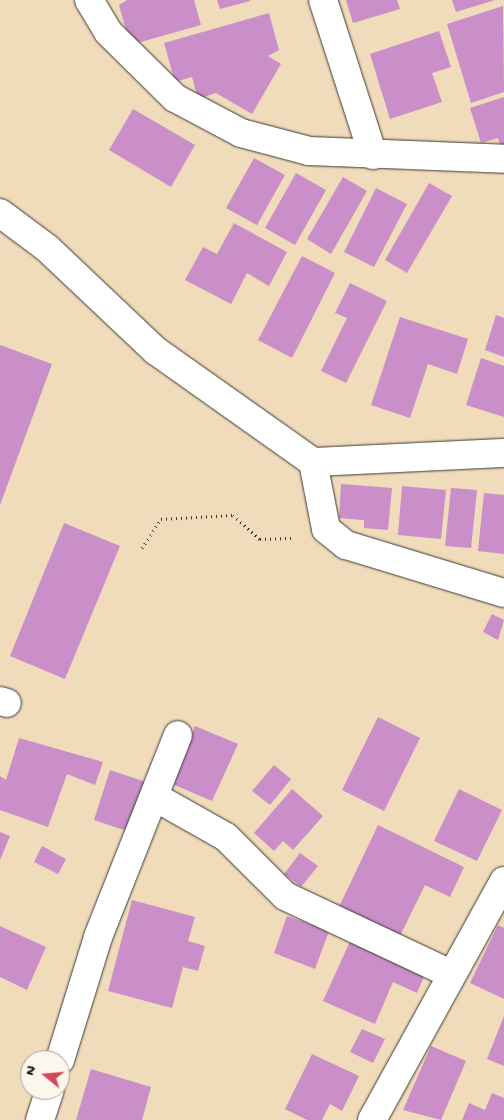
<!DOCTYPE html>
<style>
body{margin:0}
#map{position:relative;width:504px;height:1120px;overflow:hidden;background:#f0dbba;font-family:"Gochi Hand",sans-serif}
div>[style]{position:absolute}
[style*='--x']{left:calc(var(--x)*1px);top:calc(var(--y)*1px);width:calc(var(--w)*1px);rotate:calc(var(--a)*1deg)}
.building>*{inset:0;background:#ca8ec9}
.path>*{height:3px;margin-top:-1.5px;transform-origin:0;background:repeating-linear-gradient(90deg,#3c3934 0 1px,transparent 0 5px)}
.roads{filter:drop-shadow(0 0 1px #3c3934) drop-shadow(0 0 1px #3c3934)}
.minor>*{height:28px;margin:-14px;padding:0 14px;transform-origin:14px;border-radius:14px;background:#fff}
span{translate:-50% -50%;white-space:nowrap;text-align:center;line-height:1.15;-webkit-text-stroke:5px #fbf7ec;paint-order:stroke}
.north{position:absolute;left:20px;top:1050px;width:50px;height:50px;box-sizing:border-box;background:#fbf7ec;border:1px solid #a29f99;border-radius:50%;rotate:287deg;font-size:14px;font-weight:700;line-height:20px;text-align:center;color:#1c1c1c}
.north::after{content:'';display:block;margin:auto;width:18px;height:22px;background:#d1495b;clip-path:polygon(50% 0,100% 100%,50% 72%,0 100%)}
</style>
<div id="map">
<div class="building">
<div style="clip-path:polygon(127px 0,194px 0,201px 25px,130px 45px,119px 5px)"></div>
<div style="clip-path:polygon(217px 0,250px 0,250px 1px,220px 9px)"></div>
<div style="clip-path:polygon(346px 0,397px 0,400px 9px,353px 23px)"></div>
<div style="clip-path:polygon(452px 0,495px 0,456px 12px)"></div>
<div style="clip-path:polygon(503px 6px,504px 92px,471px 103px,447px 24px)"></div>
<div style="clip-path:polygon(269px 13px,279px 50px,268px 56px,281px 64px,252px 114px,216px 93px,198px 99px,192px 77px,175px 82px,164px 43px)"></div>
<div style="clip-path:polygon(439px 31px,451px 67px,432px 73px,442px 102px,390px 119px,370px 54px)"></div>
<div style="clip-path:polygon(504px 97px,504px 144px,500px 145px,498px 138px,481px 143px,470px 108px)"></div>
<div style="clip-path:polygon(133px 109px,195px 145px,171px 187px,109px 150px)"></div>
<div style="clip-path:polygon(254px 158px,285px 175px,257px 225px,226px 208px)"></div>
<div style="clip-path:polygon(296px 173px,326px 190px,295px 245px,265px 228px)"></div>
<div style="clip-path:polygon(343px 177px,367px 191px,331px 254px,307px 239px)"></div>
<div style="clip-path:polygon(429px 183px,452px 196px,407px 273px,385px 260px)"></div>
<div style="clip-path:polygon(376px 188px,407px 204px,374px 267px,344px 252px)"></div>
<div style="clip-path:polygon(234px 223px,287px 252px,269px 286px,247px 273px,231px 304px,185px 280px,203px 247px,217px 254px)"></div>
<div style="clip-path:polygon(302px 256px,335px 273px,292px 358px,258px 340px)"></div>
<div style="clip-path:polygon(350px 283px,387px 301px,346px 383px,321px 371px,347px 318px,335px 313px)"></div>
<div style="clip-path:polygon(496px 315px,504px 318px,504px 357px,485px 350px)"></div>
<div style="clip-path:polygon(400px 317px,468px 339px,457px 374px,428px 364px,410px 418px,371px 405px)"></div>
<div style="clip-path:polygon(0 345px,52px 364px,0 505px)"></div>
<div style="clip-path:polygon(481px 358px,504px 366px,504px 417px,466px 405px)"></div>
<div style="clip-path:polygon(341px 484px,392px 488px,388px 530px,364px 528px,364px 520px,339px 518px)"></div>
<div style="clip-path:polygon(402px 486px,446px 490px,441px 539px,398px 535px)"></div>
<div style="clip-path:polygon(451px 488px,477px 490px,471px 548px,445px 546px)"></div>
<div style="clip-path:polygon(484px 493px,504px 495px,504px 554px,478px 551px)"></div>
<div style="clip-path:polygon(64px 523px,120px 546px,65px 679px,10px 656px)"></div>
<div style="clip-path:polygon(492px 614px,504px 620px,498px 640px,483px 632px)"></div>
<div style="clip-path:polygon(378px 717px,420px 738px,384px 811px,342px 790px)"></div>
<div style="clip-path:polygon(195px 726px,238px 744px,212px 801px,170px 783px)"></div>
<div style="clip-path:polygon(19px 738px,103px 762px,95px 785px,67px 774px,48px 827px,0 810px,0 776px,6px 780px)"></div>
<div style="clip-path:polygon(274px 765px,291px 779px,270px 805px,252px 791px)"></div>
<div style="clip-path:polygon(110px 770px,146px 782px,130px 832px,94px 820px)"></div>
<div style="clip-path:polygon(292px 789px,323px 816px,293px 850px,283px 841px,274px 851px,254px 833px)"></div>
<div style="clip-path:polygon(459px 789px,502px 810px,477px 861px,434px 841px)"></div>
<div style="clip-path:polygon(378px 825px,464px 867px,450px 897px,425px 885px,399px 938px,338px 909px)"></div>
<div style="clip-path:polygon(0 832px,10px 836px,0 860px)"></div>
<div style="clip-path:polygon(42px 846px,66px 859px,58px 874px,34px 862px)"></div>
<div style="clip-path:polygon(300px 853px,318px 866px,301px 887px,284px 874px)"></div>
<div style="clip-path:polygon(132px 900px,195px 917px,188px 941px,205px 946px,198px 971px,183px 967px,172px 1008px,108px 991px)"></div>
<div style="clip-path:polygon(287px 916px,329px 931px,315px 969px,274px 953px)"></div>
<div style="clip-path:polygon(498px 925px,504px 928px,504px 999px,470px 983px)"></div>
<div style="clip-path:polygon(0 926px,46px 947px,27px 990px,0 977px)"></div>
<div style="clip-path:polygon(351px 939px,426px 972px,417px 993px,393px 982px,375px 1024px,323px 1001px)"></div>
<div style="clip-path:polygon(504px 1016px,504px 1066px,487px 1059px)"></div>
<div style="clip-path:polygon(362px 1029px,385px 1039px,373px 1063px,350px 1052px)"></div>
<div style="clip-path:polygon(431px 1046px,466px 1061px,441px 1120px,403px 1110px)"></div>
<div style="clip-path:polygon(312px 1054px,359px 1076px,342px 1111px,330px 1104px,322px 1120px,307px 1120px,285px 1109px)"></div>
<div style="clip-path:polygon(91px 1069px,151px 1087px,142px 1120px,76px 1120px)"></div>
<div style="clip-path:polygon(492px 1093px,504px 1098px,504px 1120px,462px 1120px,469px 1103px,485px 1110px)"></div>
</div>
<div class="path">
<div style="--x:142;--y:548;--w:35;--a:-57"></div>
<div style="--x:161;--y:519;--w:72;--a:-3.2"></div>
<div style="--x:233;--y:515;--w:36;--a:42"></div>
<div style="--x:260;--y:539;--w:34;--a:-2"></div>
</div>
<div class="roads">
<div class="minor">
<div style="--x:89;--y:0;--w:37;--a:59"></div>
<div style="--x:108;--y:32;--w:94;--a:44.6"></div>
<div style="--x:175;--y:98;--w:75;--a:27.9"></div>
<div style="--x:241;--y:133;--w:70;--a:14.8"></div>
<div style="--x:309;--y:151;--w:195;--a:2.3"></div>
<div style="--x:323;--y:0;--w:163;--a:72.1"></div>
<div style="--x:0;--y:213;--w:59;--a:36.7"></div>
<div style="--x:47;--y:248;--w:150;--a:43.4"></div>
<div style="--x:156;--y:351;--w:192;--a:35.3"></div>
<div style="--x:313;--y:462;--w:191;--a:-2.7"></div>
<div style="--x:313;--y:462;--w:68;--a:79"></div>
<div style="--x:326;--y:529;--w:26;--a:39"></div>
<div style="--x:346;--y:545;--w:165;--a:16.9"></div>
<div style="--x:0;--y:701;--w:7;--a:16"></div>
<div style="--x:155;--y:797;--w:81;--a:29.4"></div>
<div style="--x:226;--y:837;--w:83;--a:45"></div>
<div style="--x:285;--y:896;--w:183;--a:25.2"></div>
<div style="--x:60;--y:1060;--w:129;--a:-72.8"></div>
<div style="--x:98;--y:937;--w:217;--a:-68.4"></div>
<div style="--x:40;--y:1120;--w:32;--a:-72"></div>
<div style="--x:372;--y:1120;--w:273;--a:-61.1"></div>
</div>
</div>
<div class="north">N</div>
</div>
